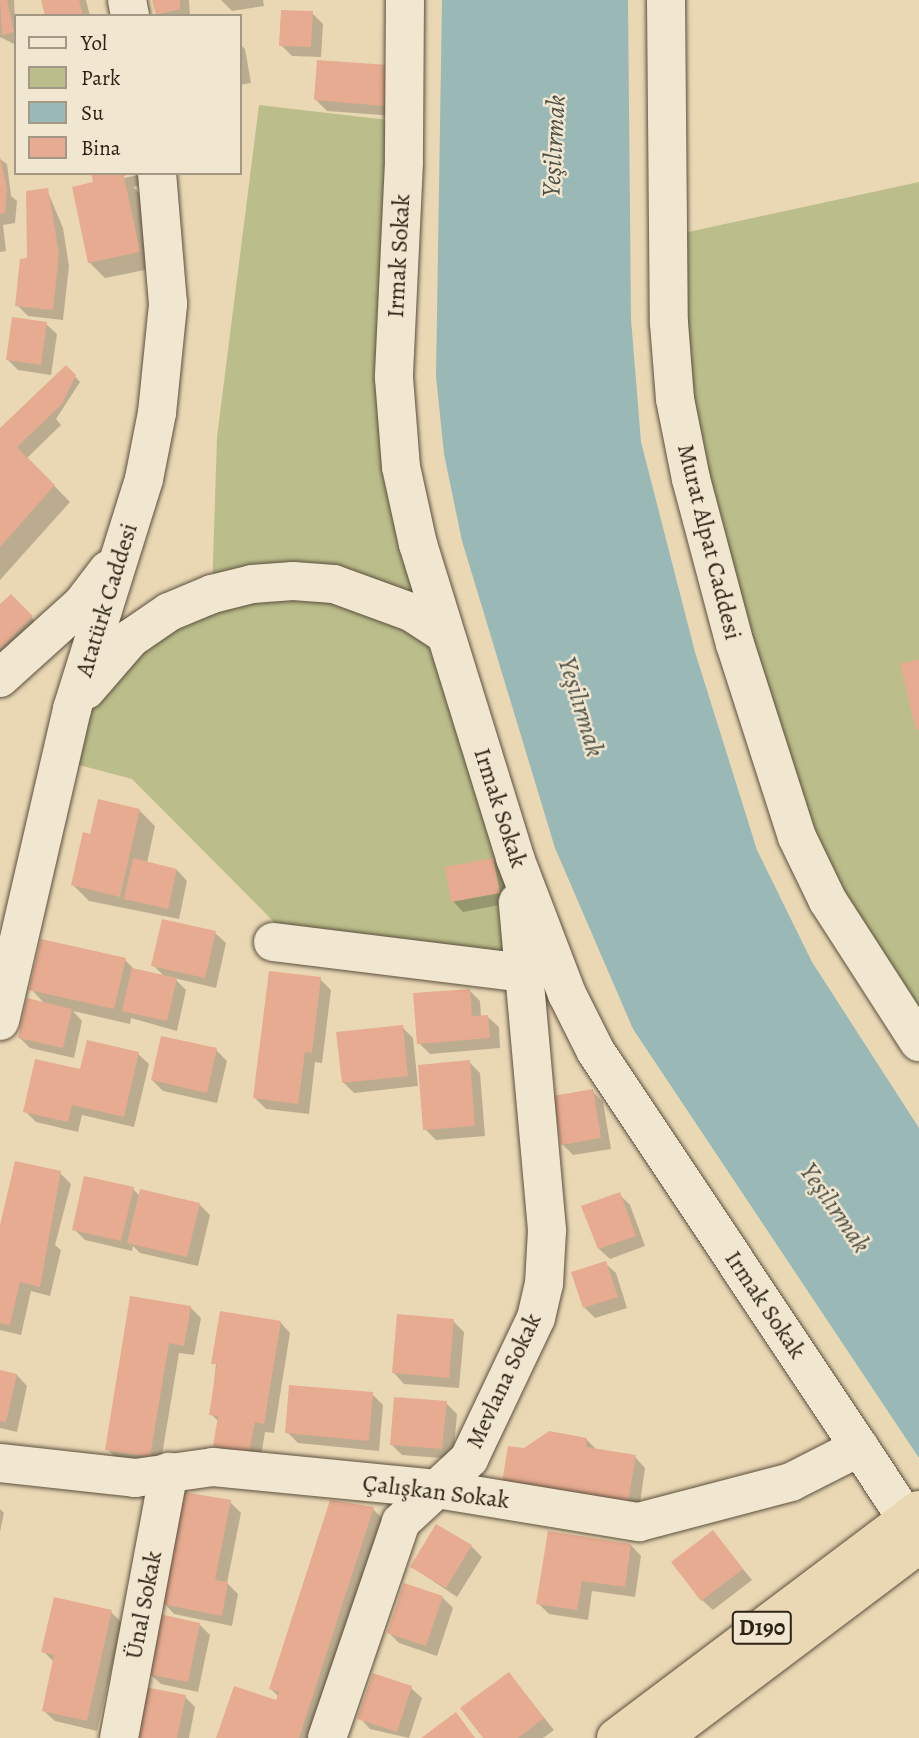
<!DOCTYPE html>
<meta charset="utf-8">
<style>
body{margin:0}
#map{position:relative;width:919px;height:1738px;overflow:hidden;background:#ead8b5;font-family:Alegreya,serif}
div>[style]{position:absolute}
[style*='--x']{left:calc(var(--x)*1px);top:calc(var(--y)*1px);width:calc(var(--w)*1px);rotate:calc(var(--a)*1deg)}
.green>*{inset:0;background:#bbbe8b}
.water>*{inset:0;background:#9ab8b6}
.shadow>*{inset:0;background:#0003}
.building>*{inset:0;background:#e6ab90}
.roads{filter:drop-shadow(0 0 2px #5c503e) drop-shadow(0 0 2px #5c503e)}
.minor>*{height:38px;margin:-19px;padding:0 19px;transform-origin:19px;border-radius:19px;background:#f1e6cf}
.highway>*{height:38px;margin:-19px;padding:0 19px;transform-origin:19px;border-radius:19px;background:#ead8b5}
span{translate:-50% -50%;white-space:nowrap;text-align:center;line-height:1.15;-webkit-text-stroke:5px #f1e6cf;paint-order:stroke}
.shield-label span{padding:2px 5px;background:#f1e6cf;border:2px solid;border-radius:5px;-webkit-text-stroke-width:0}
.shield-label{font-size:23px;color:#2c2216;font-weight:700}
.street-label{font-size:24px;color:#2c2216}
.water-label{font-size:26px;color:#4d4f46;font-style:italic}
.legend{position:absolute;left:14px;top:14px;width:228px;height:161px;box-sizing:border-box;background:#f1e6cf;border:2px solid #a29885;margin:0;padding:9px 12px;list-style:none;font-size:21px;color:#2c2216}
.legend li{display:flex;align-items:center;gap:14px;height:35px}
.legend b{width:35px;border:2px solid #a29885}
</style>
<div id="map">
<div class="green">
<div style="clip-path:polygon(259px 105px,405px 122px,394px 378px,515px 858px,525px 973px,276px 924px,132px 779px,60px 760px,72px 709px,212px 593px,217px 437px)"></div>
<div style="clip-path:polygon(919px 182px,919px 1042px,851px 939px,691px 479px,670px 236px)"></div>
</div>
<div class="water">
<div style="clip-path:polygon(442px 0,628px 0,631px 319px,641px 442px,695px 652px,757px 850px,812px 962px,919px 1128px,919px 1458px,633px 1029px,555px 848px,462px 541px,444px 454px,436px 376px)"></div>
</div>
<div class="shadow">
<div style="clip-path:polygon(0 0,14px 0,16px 45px,0 37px)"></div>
<div style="clip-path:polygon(42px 0,86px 0,90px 16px,46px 16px)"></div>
<div style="clip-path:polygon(154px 0,189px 0,190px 16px,160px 16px)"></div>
<div style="clip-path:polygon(221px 0,263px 0,264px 6px,232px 11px)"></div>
<div style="clip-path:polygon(312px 13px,323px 24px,321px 57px,292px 56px,281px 45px)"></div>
<div style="clip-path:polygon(240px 44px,245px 49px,251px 83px,240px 85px)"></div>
<div style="clip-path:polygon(387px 67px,395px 116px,327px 111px,316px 100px)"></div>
<div style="clip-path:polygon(0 159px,7px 164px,11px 196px,17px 201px,15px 223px,3px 225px,6px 251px,0 252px)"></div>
<div style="clip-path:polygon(138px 175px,140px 185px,133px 187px,140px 194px,155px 268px,105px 278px,89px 262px,97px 184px)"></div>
<div style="clip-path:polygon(47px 190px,63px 228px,69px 266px,63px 320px,28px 316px,17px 305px)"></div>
<div style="clip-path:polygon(46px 324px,57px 334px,51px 375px,18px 370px,7px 359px)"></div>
<div style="clip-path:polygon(66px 367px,80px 382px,56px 419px,61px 425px,27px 458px,70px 502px,0 580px,0 431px)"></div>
<div style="clip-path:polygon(11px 596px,42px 628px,0 661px,0 607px)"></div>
<div style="clip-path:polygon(139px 810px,155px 826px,147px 863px,177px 870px,187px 881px,179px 919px,89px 901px,73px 885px,91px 836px)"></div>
<div style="clip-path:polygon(493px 860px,504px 871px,510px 903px,463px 912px,453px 901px)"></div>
<div style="clip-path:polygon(215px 933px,226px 943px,216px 988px,174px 978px,186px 990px,177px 1031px,131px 1018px,130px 1024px,73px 1011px,82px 1021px,74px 1058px,30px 1048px,20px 1038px,45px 1004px,31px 989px,125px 960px,136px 971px,165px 977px,153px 965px)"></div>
<div style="clip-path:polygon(320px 979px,331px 990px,322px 1063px,315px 1062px,309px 1114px,266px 1109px,255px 1098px)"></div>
<div style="clip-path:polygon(469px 990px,480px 1001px,481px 1017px,488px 1017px,499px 1027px,500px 1048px,430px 1054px,419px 1043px)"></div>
<div style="clip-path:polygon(402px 1027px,413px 1038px,418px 1086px,354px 1093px,343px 1082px)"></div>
<div style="clip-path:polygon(216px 1050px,227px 1061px,217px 1103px,163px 1091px,152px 1080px)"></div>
<div style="clip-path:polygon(138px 1054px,149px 1064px,134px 1127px,82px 1115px,78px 1132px,36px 1122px,25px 1111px,81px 1071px)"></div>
<div style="clip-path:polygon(469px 1062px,480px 1073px,485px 1136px,436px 1140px,425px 1129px)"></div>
<div style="clip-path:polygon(592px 1091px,603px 1102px,611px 1149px,573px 1155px,562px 1144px)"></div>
<div style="clip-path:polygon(60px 1173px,71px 1184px,55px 1245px,61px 1250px,50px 1296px,31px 1291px,21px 1335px,0 1330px,0 1233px)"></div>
<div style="clip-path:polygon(133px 1189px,140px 1196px,199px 1204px,210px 1215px,198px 1266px,140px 1253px,133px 1246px,132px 1251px,85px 1240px,74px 1229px)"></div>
<div style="clip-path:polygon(619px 1194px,630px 1205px,645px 1246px,610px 1259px,599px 1249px)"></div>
<div style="clip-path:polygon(605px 1263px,616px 1273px,627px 1308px,595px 1318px,584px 1307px)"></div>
<div style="clip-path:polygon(132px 1298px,190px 1307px,201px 1318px,194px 1355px,179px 1353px,160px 1467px,118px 1460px,107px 1449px)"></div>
<div style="clip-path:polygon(221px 1313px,280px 1322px,290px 1333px,274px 1433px,265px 1432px,260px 1462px,226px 1456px,215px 1446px,219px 1422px,211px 1414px)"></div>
<div style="clip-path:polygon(453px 1321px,464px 1332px,459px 1388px,404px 1384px,394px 1373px)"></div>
<div style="clip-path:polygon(0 1372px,17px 1375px,27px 1386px,17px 1432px,0 1428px)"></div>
<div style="clip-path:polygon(372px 1394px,383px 1405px,379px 1451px,298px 1443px,287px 1432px)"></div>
<div style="clip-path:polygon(446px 1403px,457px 1414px,453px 1459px,402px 1455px,391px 1444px)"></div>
<div style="clip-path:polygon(586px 1439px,598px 1451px,635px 1457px,645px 1468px,638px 1518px,524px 1450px)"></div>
<div style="clip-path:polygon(230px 1502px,241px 1513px,227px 1583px,238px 1594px,232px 1626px,174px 1614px,164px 1603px)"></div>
<div style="clip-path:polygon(0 1509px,4px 1513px,0 1532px)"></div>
<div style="clip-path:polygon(373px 1509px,383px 1519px,319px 1738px,218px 1738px,277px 1702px,279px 1697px,270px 1688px)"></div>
<div style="clip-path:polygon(713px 1532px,752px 1580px,713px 1610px,702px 1600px)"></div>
<div style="clip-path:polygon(631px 1545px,641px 1556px,635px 1597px,592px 1591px,588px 1620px,549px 1614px,538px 1603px)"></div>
<div style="clip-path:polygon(471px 1546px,482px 1557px,457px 1597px,412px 1567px)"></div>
<div style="clip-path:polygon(442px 1597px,453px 1608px,437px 1656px,399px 1643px,389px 1633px)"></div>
<div style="clip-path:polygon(111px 1612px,122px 1623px,97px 1731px,55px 1721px,44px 1711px,55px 1663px,43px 1651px)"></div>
<div style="clip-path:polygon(199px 1624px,210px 1635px,198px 1692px,161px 1684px,150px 1674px)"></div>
<div style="clip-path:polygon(509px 1674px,554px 1730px,543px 1738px,485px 1738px)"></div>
<div style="clip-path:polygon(411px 1688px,422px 1698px,409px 1738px,370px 1729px,360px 1718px)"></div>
<div style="clip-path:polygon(185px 1697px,195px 1707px,189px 1738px,137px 1738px)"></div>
</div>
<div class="building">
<div style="clip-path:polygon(0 0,7px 0,14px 32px,2px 35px)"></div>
<div style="clip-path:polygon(41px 0,79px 0,83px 15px,45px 16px)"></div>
<div style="clip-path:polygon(152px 0,180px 0,180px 9px,156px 15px)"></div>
<div style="clip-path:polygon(281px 10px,313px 11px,311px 47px,279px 46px)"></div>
<div style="clip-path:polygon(317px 60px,388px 65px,384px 106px,314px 100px)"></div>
<div style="clip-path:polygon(0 157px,7px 189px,5px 213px,0 214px)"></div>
<div style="clip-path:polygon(91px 173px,133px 173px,124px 176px,140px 252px,88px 263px,72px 187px,93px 182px)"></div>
<div style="clip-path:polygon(48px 188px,59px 254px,53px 310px,15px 306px,20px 259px,27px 258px,26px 191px)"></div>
<div style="clip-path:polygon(12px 317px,47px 322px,41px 365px,6px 360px)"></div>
<div style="clip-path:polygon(66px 365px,76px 375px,62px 404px,17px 447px,55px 485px,0 547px,0 428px)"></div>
<div style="clip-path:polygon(11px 594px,33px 616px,0 649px,0 604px)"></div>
<div style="clip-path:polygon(919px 659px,919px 730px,916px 730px,900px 664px)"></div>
<div style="clip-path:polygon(98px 799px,140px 809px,120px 897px,71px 885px,83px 832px,90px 834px)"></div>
<div style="clip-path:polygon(133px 858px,177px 869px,168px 909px,124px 899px)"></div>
<div style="clip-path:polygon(493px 858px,500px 893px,451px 902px,445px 867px)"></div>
<div style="clip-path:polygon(162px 919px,216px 931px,205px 978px,151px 966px)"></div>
<div style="clip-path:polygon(41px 939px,126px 958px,114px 1009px,29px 990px)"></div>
<div style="clip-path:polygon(132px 968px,177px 978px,167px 1021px,122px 1011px)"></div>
<div style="clip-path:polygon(269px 971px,321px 977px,312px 1053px,305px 1052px,298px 1104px,253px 1098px)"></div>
<div style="clip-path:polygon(470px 989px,472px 1016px,488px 1015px,490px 1038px,417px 1044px,413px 993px)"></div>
<div style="clip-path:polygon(27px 998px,72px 1009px,63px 1048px,18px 1038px)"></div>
<div style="clip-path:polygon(403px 1025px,408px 1076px,342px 1083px,336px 1032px)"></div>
<div style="clip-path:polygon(161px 1036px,217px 1048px,207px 1093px,151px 1080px)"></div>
<div style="clip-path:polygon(87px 1040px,139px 1052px,124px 1117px,72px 1105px,68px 1122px,23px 1112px,35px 1059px,80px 1069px)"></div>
<div style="clip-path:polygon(470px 1060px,475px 1126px,423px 1130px,418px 1065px)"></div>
<div style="clip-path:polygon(593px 1089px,601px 1138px,561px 1145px,553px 1096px)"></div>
<div style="clip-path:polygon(15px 1161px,61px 1171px,40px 1287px,20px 1282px,10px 1325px,0 1323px,0 1225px)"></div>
<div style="clip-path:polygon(84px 1176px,134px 1187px,121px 1241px,72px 1230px)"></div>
<div style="clip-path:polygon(140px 1189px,200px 1203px,187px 1257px,127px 1243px)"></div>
<div style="clip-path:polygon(620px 1192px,636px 1236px,598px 1249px,581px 1206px)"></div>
<div style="clip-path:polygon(606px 1261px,618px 1297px,583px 1308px,571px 1272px)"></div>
<div style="clip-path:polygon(130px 1296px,191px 1306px,184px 1346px,169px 1343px,150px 1457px,105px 1450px)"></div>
<div style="clip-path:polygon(220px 1311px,281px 1321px,264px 1424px,255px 1422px,249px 1452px,213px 1446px,218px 1416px,209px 1415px,217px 1364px,211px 1364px)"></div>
<div style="clip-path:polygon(397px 1314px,454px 1319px,449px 1378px,392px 1373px)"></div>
<div style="clip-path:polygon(0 1370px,17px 1374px,6px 1422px,0 1421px)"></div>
<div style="clip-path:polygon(289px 1385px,373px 1392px,369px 1441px,285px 1433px)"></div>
<div style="clip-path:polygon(394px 1397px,447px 1401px,442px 1449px,390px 1445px)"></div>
<div style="clip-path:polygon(549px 1431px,587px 1438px,586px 1447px,636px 1455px,627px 1508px,501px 1489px,508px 1446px,524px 1448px)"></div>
<div style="clip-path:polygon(184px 1492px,231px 1500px,215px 1580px,228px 1582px,222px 1616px,162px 1604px)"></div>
<div style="clip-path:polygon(330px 1500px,374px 1507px,299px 1738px,216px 1738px,234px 1686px,276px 1700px,279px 1692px,269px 1689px)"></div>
<div style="clip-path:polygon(436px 1524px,472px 1545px,446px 1588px,410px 1567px)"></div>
<div style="clip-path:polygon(713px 1530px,743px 1569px,701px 1601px,671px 1562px)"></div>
<div style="clip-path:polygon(548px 1531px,631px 1544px,625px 1587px,582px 1581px,577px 1610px,536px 1604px)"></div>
<div style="clip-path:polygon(404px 1583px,443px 1596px,426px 1646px,387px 1633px)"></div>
<div style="clip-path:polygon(54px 1597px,112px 1610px,87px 1721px,42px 1711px,54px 1655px,41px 1652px)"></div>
<div style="clip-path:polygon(159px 1614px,200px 1623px,188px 1682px,148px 1674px)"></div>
<div style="clip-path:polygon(509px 1672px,544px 1718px,518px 1738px,483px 1738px,460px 1708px)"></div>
<div style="clip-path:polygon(373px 1673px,412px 1686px,397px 1732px,357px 1719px)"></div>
<div style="clip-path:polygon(145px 1687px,186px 1695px,177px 1738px,135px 1738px)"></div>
<div style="clip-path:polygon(456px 1712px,475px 1738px,421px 1738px)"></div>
</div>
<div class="roads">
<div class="minor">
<div style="--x:127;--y:0;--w:16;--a:79"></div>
<div style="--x:405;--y:0;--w:162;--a:90.4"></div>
<div style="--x:404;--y:162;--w:216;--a:92.7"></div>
<div style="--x:394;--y:378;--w:89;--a:85.5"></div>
<div style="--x:401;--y:467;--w:79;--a:77.6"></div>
<div style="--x:418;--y:544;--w:329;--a:72.8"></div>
<div style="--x:515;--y:858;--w:146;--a:69.1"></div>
<div style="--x:567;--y:994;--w:63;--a:63.4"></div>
<div style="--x:595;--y:1050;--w:563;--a:56.37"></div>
<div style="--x:666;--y:0;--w:323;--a:89.5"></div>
<div style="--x:669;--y:323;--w:76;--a:85.5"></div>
<div style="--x:675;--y:399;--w:82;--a:78.7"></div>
<div style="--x:691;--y:479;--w:171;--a:75.1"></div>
<div style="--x:735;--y:644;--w:203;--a:72.2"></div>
<div style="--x:797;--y:837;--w:71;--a:64.2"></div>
<div style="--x:828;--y:901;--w:168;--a:57.2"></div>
<div style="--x:0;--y:678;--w:110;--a:-42.1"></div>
<div style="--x:82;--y:604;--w:43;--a:-52.6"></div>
<div style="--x:86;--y:690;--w:69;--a:-49.1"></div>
<div style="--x:131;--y:638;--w:46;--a:-34.4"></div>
<div style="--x:169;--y:612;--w:47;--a:-22.7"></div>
<div style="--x:212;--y:594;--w:41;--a:-14"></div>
<div style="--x:252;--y:584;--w:41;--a:-4.2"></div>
<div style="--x:293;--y:581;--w:41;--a:4.2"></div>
<div style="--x:334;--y:584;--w:82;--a:20"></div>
<div style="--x:411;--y:612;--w:40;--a:32.9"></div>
<div style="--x:273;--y:942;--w:254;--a:7"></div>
<div style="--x:0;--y:1021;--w:320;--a:-77"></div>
<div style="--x:72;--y:709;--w:241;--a:-72.6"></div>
<div style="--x:144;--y:479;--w:67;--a:-78.9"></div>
<div style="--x:157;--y:413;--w:110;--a:-84.2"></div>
<div style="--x:168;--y:304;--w:131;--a:-94.8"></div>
<div style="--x:0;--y:1463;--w:136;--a:6.3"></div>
<div style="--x:135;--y:1478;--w:79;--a:-8"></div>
<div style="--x:213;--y:1467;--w:225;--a:5.6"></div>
<div style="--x:437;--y:1489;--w:205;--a:9.3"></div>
<div style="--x:639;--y:1522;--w:157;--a:-14.7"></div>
<div style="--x:791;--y:1482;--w:77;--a:-26.9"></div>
<div style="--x:119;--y:1738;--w:271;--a:-79.4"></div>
<div style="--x:327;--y:1738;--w:228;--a:-71.1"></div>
<div style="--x:401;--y:1522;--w:93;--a:-42.8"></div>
<div style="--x:469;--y:1459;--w:156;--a:-64.6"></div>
<div style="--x:536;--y:1318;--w:35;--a:-77"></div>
<div style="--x:544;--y:1284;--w:54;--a:-86.8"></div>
<div style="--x:547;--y:1230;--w:329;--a:-95.1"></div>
</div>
<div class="highway">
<div style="--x:616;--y:1738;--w:379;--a:-37"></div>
<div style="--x:662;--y:1738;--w:322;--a:-37"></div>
</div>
</div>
<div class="shield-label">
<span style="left:762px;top:1628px">D190</span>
</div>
<div class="street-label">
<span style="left:399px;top:256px;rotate:-87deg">Irmak Sokak</span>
<span style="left:709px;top:542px;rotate:76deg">Murat Alpat Caddesi</span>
<span style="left:107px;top:600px;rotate:-73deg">Atatürk Caddesi</span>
<span style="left:500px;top:808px;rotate:72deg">Irmak Sokak</span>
<span style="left:765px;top:1305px;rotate:56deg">Irmak Sokak</span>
<span style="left:504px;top:1381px;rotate:-65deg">Mevlana Sokak</span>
<span style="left:436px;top:1492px;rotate:7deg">Çalışkan Sokak</span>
<span style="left:144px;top:1605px;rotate:-79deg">Ünal Sokak</span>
</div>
<div class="water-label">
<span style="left:554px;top:146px;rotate:-87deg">Yeşilırmak</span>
<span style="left:581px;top:707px;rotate:73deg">Yeşilırmak</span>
<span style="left:835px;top:1208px;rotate:55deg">Yeşilırmak</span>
</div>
<ul class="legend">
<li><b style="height:9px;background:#f1e6cf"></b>Yol</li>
<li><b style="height:19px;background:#bbbe8b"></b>Park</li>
<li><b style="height:19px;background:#9ab8b6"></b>Su</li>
<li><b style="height:19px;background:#e6ab90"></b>Bina</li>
</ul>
</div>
